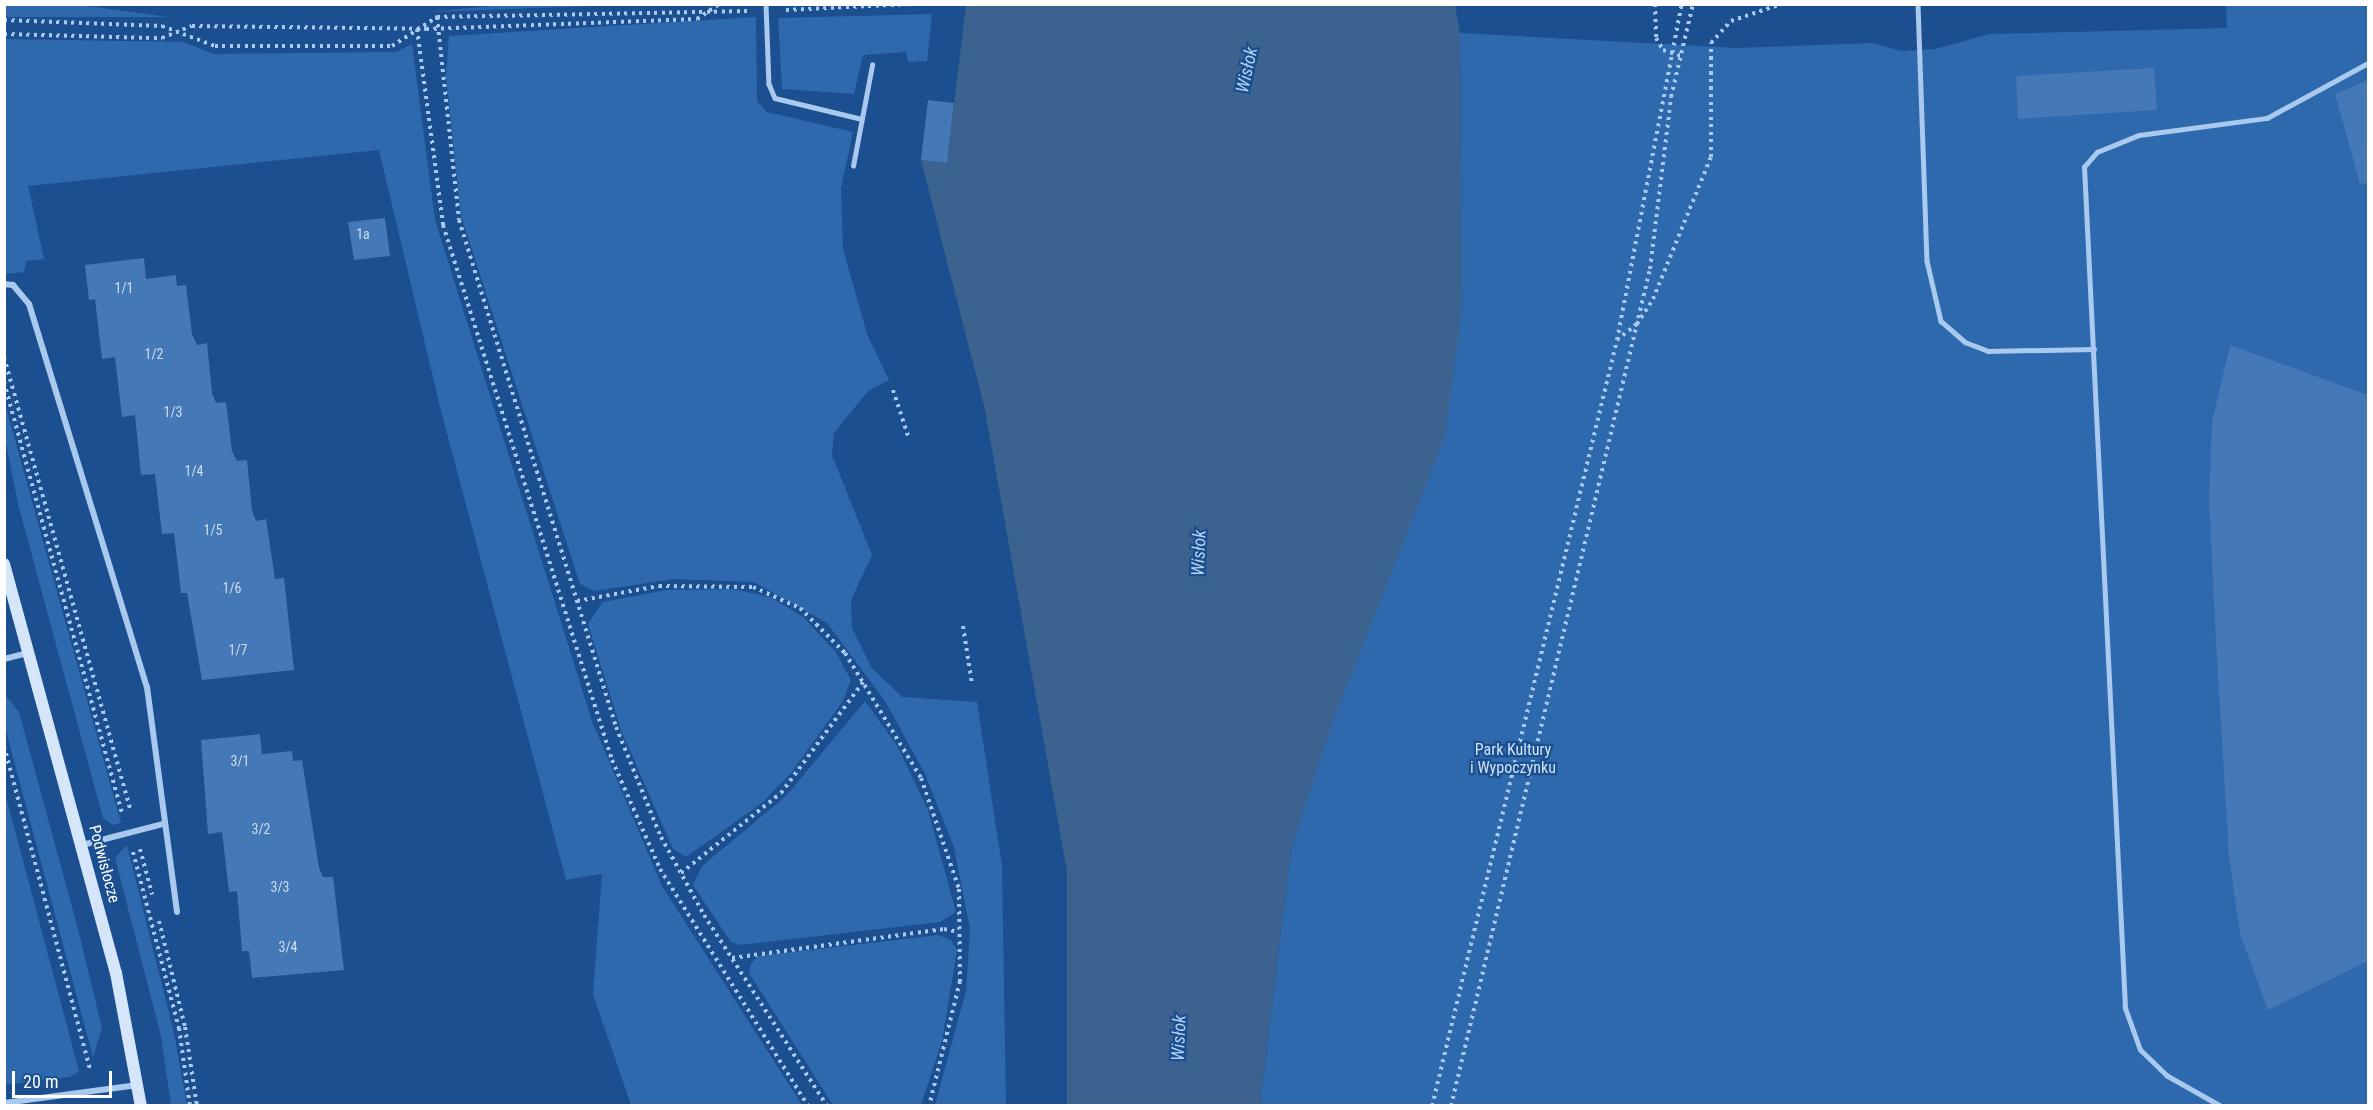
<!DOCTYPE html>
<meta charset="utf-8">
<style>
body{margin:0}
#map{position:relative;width:2373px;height:1110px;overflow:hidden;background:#1b4f8f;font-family:"Roboto Condensed",sans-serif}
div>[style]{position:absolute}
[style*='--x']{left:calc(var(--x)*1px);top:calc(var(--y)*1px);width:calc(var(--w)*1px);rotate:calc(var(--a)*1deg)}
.green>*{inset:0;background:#2e69ad}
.water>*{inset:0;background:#3c6290}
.building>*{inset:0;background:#4478b7}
.path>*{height:4px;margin-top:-2px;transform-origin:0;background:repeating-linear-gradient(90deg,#a9c9ee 0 3px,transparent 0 7.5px)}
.lane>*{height:4.5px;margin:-2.25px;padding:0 2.25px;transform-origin:2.25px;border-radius:2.25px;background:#a9c9ee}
.street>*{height:6px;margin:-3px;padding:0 3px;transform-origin:3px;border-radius:3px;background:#a9c9ee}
.secondary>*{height:12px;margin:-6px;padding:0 6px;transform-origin:6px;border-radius:6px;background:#d6e6fa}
span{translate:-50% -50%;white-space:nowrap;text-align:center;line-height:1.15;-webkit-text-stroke:4.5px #1b4f8f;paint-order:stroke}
.number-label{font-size:14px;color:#d0dded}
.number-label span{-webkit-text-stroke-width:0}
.park-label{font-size:16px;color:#cfe3fa}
.street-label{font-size:16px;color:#fff}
.water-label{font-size:18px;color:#b5d3f5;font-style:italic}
.frame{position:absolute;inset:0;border:6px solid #fff;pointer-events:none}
.scale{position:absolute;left:12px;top:1071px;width:100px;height:27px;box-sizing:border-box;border:3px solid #fff;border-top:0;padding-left:8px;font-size:18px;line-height:21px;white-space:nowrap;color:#fff;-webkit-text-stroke:4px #1b4f8f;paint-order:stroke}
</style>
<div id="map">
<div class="green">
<div style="clip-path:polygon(5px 4px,80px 5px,168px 17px,5px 17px)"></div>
<div style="clip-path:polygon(504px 5px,504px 4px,620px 5px,427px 12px)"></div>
<div style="clip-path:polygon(2226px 5px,2368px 5px,2368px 1105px,1260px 1106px,1291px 849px,1462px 309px,1460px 33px,1737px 48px,1873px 43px,1901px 51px,1935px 49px,1990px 34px,2227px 28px)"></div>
<div style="clip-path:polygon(932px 14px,927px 61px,908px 62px,906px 52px,863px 55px,854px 94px,782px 89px,778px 18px)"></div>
<div style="clip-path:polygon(756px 17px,757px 101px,767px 112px,853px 132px,841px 188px,843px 249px,867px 334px,889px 380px,868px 391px,834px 433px,832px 455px,872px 555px,851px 600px,852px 628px,871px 667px,902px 697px,977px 702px,1002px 866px,1006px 1105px,935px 1105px,966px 991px,970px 929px,954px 847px,925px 774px,885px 701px,827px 623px,754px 582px,673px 579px,595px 591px,580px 584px,461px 216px,446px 75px,449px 36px)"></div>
<div style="clip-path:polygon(4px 39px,183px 42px,214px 54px,396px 52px,412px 44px,435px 220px,592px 721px,662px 886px,802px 1105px,631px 1105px,593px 994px,602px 874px,566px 880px,440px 407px,379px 150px,28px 186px,44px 259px,26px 261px,24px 272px,5px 274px)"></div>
<div style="clip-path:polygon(4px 400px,121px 823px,113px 825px,103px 818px,18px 504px,5px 438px)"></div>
<div style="clip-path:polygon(733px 589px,770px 597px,802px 616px,835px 651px,851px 680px,843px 701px,791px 773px,762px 803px,686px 857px,673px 849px,621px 730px,588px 624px,603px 602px,666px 590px)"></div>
<div style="clip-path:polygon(5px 695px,19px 712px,78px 929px,102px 1028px,93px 1057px,5px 727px)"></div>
<div style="clip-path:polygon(865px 701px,898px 747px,928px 810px,956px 912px,940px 922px,740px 945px,731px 942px,693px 885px,702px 866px,787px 795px)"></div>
<div style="clip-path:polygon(4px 789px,79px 1071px,70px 1077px,5px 1085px)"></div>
<div style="clip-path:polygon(127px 845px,174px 1033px,187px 1105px,171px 1105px,161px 1036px,115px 858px)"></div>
<div style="clip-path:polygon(938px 935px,951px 940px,957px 950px,942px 1041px,921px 1105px,833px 1105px,749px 973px,751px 963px,759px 956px)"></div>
</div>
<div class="water">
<div style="clip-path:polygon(966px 5px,1455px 5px,1460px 33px,1462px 309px,1445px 436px,1334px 719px,1291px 849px,1260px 1105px,1067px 1105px,1067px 872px,985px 410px,921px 160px,947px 163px)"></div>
</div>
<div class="building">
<div style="clip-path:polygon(2154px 68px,2157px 110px,2018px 119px,2016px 76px)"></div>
<div style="clip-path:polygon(2368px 80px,2368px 183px,2360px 184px,2335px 94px)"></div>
<div style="clip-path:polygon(928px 100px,954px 103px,947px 163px,921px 160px)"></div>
<div style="clip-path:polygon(385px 218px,390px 256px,354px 260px,348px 222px)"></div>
<div style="clip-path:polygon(144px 258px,146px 279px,176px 275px,177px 286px,186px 285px,192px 334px,197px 345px,207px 343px,212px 393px,216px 403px,226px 402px,232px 451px,237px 461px,247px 460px,252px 510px,256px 521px,266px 519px,275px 579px,284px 578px,294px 670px,202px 680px,187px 593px,181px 593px,174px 533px,162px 534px,155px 474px,141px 475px,135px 415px,122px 417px,115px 357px,102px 359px,95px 299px,89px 300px,85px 265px)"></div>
<div style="clip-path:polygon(2230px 345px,2368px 395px,2368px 961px,2268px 1010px,2240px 934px,2229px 857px,2216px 642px,2209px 500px,2212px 422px)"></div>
<div style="clip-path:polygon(260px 734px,262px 754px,292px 751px,293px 761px,302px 760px,319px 868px,323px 877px,333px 877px,344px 970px,252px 978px,249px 951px,242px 951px,237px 891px,229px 892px,222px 832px,208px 834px,201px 740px)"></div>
</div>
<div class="path">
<div style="--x:1655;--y:4;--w:34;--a:88"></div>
<div style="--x:1656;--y:38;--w:14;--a:60"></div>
<div style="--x:1663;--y:50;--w:19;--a:18"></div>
<div style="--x:786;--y:10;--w:125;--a:-2.7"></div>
<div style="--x:437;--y:17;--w:204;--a:83.8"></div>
<div style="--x:459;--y:220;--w:531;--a:72.79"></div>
<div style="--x:616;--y:727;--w:119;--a:67.8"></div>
<div style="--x:661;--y:837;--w:89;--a:61.1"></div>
<div style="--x:704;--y:915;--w:227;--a:57.2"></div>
<div style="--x:4;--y:20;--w:158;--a:2.2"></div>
<div style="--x:162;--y:26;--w:57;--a:20.7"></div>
<div style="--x:215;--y:46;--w:177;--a:0"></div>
<div style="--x:392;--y:46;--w:54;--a:-32.8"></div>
<div style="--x:437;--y:17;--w:312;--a:-1.1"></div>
<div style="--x:417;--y:29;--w:198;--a:82.4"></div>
<div style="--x:443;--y:225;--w:561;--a:72.47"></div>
<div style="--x:612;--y:760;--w:119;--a:66.2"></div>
<div style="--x:660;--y:869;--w:279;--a:58"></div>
<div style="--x:4;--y:34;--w:158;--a:1.5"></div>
<div style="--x:162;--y:38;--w:32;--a:-22"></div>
<div style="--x:192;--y:26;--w:234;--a:0.7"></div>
<div style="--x:426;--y:29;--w:271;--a:-2.1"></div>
<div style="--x:697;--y:19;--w:27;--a:-34"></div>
<div style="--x:1617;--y:340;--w:26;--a:-39"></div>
<div style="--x:1637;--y:324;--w:30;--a:-57"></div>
<div style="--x:1653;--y:299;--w:153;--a:-67.8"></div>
<div style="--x:1711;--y:157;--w:114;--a:-90"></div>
<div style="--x:1711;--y:43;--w:30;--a:-48"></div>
<div style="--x:1731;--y:21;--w:53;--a:-18.8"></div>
<div style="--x:4;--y:357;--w:472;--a:74.4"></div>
<div style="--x:4;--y:382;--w:450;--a:74.7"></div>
<div style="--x:893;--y:390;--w:48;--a:71.9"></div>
<div style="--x:577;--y:601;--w:83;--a:-10.4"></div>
<div style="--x:659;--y:586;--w:94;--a:0.6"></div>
<div style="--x:753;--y:587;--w:51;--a:24.1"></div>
<div style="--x:800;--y:608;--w:64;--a:45"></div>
<div style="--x:845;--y:653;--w:146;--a:58.7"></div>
<div style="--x:921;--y:778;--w:117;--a:71.1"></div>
<div style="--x:959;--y:889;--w:92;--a:89.4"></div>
<div style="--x:960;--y:981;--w:129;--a:103.9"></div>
<div style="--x:963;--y:626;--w:59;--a:81.2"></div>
<div style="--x:4;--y:746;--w:337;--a:75.1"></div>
<div style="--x:140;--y:849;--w:47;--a:75.1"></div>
<div style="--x:133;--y:852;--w:182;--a:75.4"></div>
<div style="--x:179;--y:1028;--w:79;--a:82"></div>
<div style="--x:681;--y:873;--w:128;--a:-38.7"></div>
<div style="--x:781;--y:793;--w:138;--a:-53.5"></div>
<div style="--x:159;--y:921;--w:109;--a:76.2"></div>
<div style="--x:185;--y:1027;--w:80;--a:81.4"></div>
<div style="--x:732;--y:958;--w:214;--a:-7.8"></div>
<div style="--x:944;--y:929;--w:14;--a:12"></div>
<div style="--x:1432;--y:1106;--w:788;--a:-76.42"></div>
<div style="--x:1617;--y:340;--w:342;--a:-79.1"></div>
<div style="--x:1451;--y:1106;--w:860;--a:-76.63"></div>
<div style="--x:1650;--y:269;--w:173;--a:-83"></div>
<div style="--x:1671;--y:97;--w:96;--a:-76.7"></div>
</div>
<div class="lane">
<div style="--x:766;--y:4;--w:80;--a:87.9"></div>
<div style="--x:769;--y:84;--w:15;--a:67"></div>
<div style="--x:775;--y:98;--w:89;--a:13.6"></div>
<div style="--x:1918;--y:4;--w:257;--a:88"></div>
<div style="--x:1927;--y:261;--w:62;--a:76.9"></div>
<div style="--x:1941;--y:321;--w:32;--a:41"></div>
<div style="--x:1965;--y:342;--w:25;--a:21"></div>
<div style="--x:1988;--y:351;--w:106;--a:-1.1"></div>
<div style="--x:853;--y:166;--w:103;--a:-79.3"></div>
<div style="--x:2220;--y:1106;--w:61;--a:-150.5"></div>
<div style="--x:2167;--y:1076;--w:37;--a:-136"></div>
<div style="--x:2140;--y:1050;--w:45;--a:-109.7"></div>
<div style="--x:2125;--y:1008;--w:842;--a:-92.79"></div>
<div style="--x:2084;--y:167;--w:20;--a:-49"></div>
<div style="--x:2097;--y:152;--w:45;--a:-22"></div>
<div style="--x:2139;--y:135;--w:129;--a:-7.6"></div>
<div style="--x:2267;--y:118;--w:115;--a:-28.6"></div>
</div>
<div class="street">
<div style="--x:4;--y:284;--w:9;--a:6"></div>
<div style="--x:13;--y:285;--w:25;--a:50"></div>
<div style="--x:29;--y:304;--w:401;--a:72.9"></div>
<div style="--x:147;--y:687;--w:227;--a:82.4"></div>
<div style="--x:4;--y:659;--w:25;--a:-14"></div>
<div style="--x:82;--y:845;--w:84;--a:-14.5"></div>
<div style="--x:4;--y:1103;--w:135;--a:-7.7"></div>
</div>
<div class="secondary">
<div style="--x:4;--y:564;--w:424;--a:74.7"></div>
<div style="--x:116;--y:973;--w:135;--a:79.4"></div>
</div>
<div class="number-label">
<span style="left:363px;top:234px">1a</span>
<span style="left:124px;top:288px">1/1</span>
<span style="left:154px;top:354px">1/2</span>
<span style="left:173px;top:412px">1/3</span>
<span style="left:194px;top:471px">1/4</span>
<span style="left:213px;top:530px">1/5</span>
<span style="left:232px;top:588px">1/6</span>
<span style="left:238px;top:650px">1/7</span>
<span style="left:240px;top:761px">3/1</span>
<span style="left:261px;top:829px">3/2</span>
<span style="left:280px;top:887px">3/3</span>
<span style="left:288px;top:947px">3/4</span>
</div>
<div class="park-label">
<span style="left:1513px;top:759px">Park Kultury<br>i Wypoczynku</span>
</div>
<div class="street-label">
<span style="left:104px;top:864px;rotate:75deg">Podwisłocze</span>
</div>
<div class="water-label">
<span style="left:1247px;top:70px;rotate:-78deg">Wisłok</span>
<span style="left:1199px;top:553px;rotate:-88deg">Wisłok</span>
<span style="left:1179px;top:1038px;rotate:-88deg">Wisłok</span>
</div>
<div class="frame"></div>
<div class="scale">20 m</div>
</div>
